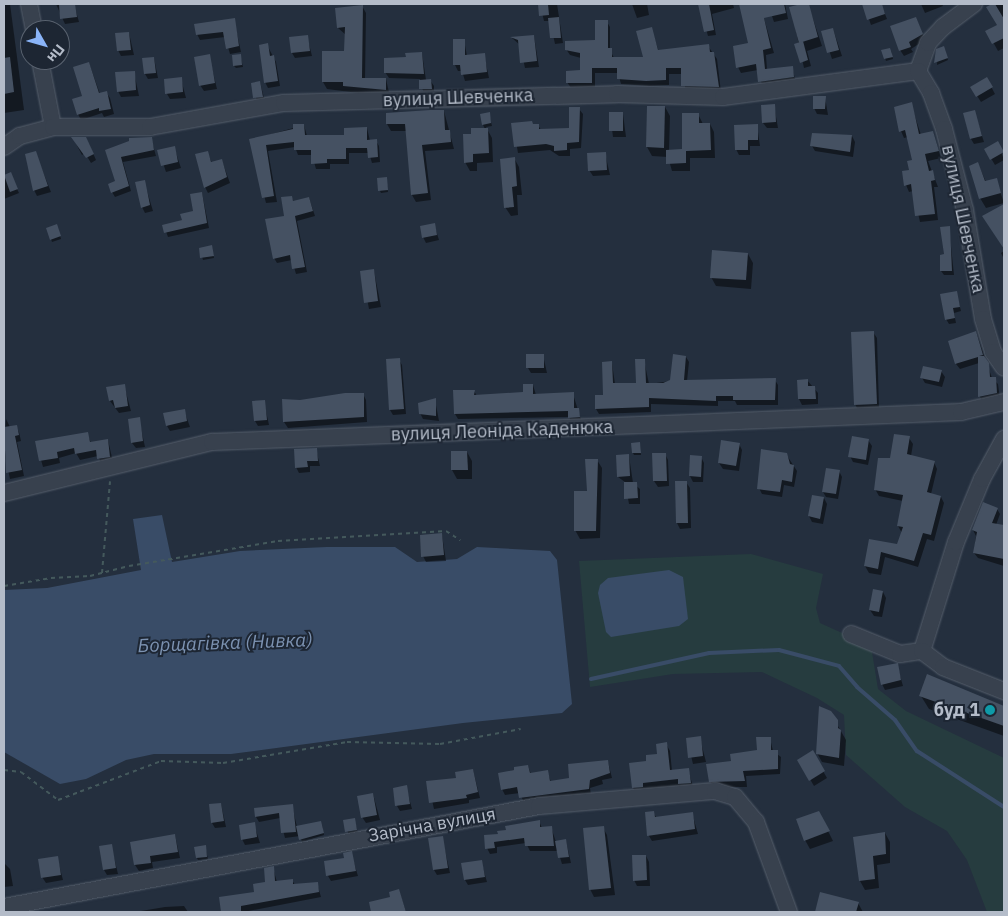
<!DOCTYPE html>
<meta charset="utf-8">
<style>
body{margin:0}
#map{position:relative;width:1008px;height:916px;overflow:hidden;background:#242f3e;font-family:"IBM Plex Sans",sans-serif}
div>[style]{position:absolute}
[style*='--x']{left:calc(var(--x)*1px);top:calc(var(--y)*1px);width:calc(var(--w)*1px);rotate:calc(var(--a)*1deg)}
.green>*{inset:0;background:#263c3f}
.water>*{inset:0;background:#394c67}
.shadow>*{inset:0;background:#0007}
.stream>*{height:4px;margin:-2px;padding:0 2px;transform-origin:2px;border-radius:2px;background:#394c67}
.building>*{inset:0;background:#455162}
.path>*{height:2px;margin-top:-1px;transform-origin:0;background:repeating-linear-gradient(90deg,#44595c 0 4px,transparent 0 8px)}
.roads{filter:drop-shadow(0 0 1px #565f6c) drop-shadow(0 0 1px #565f6c)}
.minor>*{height:16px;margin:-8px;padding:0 8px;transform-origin:8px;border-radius:8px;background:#38414e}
.dots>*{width:14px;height:14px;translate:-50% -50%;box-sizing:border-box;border:2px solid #1d2633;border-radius:50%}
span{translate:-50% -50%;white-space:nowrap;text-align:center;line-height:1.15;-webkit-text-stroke:4px #1d2633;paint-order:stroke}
.street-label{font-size:18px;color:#b4bcc9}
.poi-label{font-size:18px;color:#b4bcc9;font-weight:700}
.right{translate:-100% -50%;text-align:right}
.water-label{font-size:19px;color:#7c92b1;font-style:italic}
.frame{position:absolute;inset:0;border:5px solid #b4bcc9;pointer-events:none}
.north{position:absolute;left:20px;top:20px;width:50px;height:50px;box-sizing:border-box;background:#1d2633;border:1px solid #59626f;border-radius:50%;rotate:128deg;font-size:14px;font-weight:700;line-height:20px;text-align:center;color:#b4bcc9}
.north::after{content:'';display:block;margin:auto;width:18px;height:22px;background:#8ab4f8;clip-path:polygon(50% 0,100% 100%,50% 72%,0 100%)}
</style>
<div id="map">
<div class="green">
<div style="clip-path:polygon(751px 554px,823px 574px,816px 608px,820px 623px,871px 646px,878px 689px,906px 711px,1004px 758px,1004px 912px,987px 912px,967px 860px,947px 831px,905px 807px,846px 755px,844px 715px,817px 698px,762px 672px,673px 674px,590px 687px,579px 561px)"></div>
</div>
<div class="water">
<div style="clip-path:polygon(162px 515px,172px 562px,240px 551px,327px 547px,395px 547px,417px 562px,457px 559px,477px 547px,550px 551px,557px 560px,572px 704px,562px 713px,463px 723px,231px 754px,154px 754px,126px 760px,86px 779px,60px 784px,4px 752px,4px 590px,47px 588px,141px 570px,133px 519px)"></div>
<div style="clip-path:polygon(669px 570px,683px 577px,688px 619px,679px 626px,611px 637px,606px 632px,598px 593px,600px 585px,608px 578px)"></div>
</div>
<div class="shadow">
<div style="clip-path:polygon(4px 4px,10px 4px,24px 110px,4px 113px)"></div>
<div style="clip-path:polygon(56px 4px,74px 4px,79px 22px,65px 24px)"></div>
<div style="clip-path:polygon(540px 4px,557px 4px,563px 43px,555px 44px,550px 21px,544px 21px)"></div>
<div style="clip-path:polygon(632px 4px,647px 4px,649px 15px,637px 18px)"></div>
<div style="clip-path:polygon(699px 4px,733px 4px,734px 8px,712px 14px,716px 35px,708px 36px)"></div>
<div style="clip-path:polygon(768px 4px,785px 4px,788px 19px,774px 22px)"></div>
<div style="clip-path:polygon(808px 4px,822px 46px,807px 51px,811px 66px,804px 68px,791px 8px)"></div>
<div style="clip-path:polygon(864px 4px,881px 4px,887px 19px,871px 25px)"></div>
<div style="clip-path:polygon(921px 4px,942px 4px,943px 6px,925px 13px)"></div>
<div style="clip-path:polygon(993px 4px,1004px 4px,1004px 48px,998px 51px,987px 31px,998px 25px,988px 7px)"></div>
<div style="clip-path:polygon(362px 6px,366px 13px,365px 79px,386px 79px,390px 97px,327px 89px,323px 82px,345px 52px,346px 35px,338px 28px)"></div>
<div style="clip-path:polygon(763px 15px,774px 53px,766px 55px,767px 70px,792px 67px,796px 83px,763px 88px,758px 70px,741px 73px,738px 67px)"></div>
<div style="clip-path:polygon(916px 18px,925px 40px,911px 49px,913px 52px,904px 56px,900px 50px)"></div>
<div style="clip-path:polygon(234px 20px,241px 52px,230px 54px,225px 37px,200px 40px,197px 34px)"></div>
<div style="clip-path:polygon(607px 22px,610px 27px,610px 50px,614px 58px,644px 58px,651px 28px,659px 52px,708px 46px,717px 59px,721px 92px,686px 91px,682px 74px,669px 74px,669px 85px,649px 86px,621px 84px,618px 73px,595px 73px,595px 88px,571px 88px,567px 82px,581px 71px,581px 58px,570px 55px,566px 49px,596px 41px)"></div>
<div style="clip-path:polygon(833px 29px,842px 56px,832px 59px,823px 32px)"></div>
<div style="clip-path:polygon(129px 33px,134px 55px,121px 56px,118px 50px)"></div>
<div style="clip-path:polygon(307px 36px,312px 56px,295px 58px,292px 53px)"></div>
<div style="clip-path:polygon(534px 36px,539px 67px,525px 68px,520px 45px,512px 38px)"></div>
<div style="clip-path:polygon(464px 40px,467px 56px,484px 54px,489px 78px,465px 81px,462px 71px,458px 71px,455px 65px)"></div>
<div style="clip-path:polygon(267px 45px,276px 62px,280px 86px,268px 88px,265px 82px)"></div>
<div style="clip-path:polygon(938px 50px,945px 50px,948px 60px,937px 65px)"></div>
<div style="clip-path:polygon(883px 51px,891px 51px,893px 59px,886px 61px)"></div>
<div style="clip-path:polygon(422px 53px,426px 80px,430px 80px,434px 86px,434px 94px,424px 95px,420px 79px,389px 78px,385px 72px)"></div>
<div style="clip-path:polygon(240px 55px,243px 67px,236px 68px,234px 66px)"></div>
<div style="clip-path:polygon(209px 56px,217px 89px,204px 91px,200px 85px)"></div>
<div style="clip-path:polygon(154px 58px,158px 78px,148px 79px,145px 74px)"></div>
<div style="clip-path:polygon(89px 63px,100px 94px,106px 92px,110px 98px,114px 114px,104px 117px,102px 113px,81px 120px,78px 114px)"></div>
<div style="clip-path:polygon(134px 72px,139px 96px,121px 97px,118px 91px)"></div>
<div style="clip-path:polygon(181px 79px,186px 98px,170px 99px,167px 94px)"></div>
<div style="clip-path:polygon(987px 79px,995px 94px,981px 102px,972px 88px)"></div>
<div style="clip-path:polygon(260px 82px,265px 102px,258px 104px,252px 84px)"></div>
<div style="clip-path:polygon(825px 97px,828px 115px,817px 114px,814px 108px)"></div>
<div style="clip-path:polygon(911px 104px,921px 135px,933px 132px,941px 158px,928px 161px,938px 187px,934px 187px,938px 220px,920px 222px,913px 191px,909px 192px,906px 185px,914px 161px,908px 137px,904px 138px,901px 131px)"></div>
<div style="clip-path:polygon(774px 105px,778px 128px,767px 128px,763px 123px)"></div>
<div style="clip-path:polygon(648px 107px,665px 107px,670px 116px,669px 151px,684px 151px,698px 114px,703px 124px,710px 124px,714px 132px,715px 158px,690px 158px,690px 171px,672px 171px,668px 157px,652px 156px,647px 147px)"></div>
<div style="clip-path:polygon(579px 109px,583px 114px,581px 148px,570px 149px,570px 156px,559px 156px,550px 150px,518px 153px,513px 124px,538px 125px,541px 130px,570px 129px)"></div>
<div style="clip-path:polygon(444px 111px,454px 149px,425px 151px,431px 200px,416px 202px,412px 195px,407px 131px,391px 131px,387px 124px)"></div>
<div style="clip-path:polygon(974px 111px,984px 142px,974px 144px,971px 139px)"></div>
<div style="clip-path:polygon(610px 113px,623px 114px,626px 137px,613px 137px)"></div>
<div style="clip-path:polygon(489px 114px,492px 126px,486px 127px,492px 138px,493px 162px,477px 163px,477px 171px,470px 171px,465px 162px,473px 135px,485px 129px,483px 125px)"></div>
<div style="clip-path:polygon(304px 125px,307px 136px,345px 136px,367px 128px,370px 141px,376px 141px,379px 146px,380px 162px,372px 163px,369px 153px,349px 153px,349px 164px,330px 164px,330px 169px,316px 169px,312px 155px,298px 155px,295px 147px,268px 151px,277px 202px,266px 203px,250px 140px)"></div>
<div style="clip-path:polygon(757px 125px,760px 146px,750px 146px,750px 155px,739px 155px,736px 149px)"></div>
<div style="clip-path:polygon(852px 136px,855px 142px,853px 157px,815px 151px,812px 146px)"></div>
<div style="clip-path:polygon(73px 138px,89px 144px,96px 160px,91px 163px,85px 153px,82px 155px)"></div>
<div style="clip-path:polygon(151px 138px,156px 156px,123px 162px,131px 191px,115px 197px,112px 192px,117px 182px,106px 151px)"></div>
<div style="clip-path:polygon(998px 143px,1004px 160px,995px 165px,986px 150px)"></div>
<div style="clip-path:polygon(174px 147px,181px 168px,166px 172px,159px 151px)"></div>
<div style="clip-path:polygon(35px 152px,51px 192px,37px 196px,34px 190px)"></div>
<div style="clip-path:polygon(207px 152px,212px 163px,222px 161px,230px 183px,208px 193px,205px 187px)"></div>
<div style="clip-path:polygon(605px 153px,610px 175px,593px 176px,589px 170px)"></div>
<div style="clip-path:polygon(514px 158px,519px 167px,522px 195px,517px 195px,518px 215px,511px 216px,505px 207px)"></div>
<div style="clip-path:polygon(978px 164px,986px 182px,996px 179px,1004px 203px,986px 208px,980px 198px)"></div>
<div style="clip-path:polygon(10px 174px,19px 193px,4px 199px,4px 176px)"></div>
<div style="clip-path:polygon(386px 178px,388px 192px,381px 193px,380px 191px)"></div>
<div style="clip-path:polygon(144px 181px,153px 211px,145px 213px,142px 207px)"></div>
<div style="clip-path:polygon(202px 193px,209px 228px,168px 237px,164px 226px,183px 220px,194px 212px)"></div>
<div style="clip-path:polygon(291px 197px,294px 202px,309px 198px,315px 216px,297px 221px,307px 272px,296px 274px,292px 260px,277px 263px,274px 258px)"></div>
<div style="clip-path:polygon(434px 224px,439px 240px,426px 243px,423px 237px)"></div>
<div style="clip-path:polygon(949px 227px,954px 275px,944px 275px,941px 271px)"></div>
<div style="clip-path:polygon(58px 228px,61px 239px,52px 242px,51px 239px)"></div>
<div style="clip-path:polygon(212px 247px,214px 258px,203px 260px,200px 249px)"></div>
<div style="clip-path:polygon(1004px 251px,1004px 259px,1001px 253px)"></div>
<div style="clip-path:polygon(748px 254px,753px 263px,751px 289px,716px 286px,711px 277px)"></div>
<div style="clip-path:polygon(374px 271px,381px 307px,369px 309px,362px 272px)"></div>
<div style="clip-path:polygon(956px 292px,961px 311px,954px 313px,956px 323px,949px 324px,946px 319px)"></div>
<div style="clip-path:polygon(873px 332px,877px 338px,879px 409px,858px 410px,855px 404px)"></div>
<div style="clip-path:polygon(976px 332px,992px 378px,998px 384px,1000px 399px,983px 402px,980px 397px,979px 363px,960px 369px,956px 364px)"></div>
<div style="clip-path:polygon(543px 355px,547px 373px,531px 373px,528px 368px)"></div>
<div style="clip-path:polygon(686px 357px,689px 362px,687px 381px,775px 380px,778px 385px,778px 405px,737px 405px,735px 401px,718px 401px,718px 406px,651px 404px,651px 412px,599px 414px,596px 409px,605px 396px,612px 363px,615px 384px,637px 384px,644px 360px,649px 384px,671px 381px)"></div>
<div style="clip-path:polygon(387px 360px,399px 360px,402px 365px,406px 414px,393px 415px,390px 410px)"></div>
<div style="clip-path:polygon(941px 371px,945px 377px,942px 387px,925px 383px,922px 378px)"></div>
<div style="clip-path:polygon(807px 380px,818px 393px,818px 404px,802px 405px,799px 399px)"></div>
<div style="clip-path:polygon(124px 385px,131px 411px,119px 413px,110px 401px)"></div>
<div style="clip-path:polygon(533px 385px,536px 395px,573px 394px,582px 423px,572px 423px,569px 417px,458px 419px,455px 414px,474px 391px,477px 396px,524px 393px)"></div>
<div style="clip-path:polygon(363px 394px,366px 400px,367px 422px,288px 428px,284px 422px,300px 401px)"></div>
<div style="clip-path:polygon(435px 400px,439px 421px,423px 419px,420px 413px)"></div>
<div style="clip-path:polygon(264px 402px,269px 425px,258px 426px,255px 421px)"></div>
<div style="clip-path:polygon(184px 410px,190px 427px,170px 431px,167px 426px)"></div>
<div style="clip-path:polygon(6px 419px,10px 427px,16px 426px,19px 432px,21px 441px,17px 442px,24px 476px,10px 479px,4px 451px)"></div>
<div style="clip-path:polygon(139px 419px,145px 447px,136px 448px,132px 443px)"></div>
<div style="clip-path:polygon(87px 433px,91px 443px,108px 440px,113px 462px,102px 465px,98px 456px,80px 460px,76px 453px,59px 458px,60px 463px,43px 467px,36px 442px)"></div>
<div style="clip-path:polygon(909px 438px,913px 444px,911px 456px,934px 462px,937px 469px,931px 494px,941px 497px,944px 503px,934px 541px,927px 539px,918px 567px,885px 557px,881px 575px,869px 573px,865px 566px,870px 540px,898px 546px,902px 533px,898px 526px,903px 501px,879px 496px,875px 489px)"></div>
<div style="clip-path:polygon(868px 440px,872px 446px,868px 465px,853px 462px,850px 456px)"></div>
<div style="clip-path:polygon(640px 444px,641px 455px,634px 455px,633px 453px)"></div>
<div style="clip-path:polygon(739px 444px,742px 450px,739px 471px,723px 469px,719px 463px)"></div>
<div style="clip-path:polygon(316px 449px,320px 466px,310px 466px,310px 472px,299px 473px,296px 467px)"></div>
<div style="clip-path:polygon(467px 452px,472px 461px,472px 479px,457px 479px,452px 470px)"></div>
<div style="clip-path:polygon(665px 454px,668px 460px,669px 486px,658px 487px,654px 481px)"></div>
<div style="clip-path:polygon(786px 454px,797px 471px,794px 487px,784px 485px,782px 497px,762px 494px,759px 488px)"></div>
<div style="clip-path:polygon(629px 456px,633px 483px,640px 489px,640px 504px,629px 504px,625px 482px,618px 477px)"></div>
<div style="clip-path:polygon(701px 457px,704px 463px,703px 482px,693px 482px,690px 476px)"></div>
<div style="clip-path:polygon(597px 460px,602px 468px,600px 538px,580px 539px,575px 530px)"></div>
<div style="clip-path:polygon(839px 471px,842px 477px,838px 499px,826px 497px,823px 492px)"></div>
<div style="clip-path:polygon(686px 482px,690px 488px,691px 528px,680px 529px,677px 523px)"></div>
<div style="clip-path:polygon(824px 498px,827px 504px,823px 524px,812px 522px,809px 516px)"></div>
<div style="clip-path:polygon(997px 509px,1000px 514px,996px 525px,1004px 526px,1004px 566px,978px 558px,974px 553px,976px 536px,973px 530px)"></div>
<div style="clip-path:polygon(442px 535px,446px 561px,426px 562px,423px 556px)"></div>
<div style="clip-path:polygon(883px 592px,886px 598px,882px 617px,874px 616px,870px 610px)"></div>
<div style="clip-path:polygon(897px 665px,903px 686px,885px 690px,882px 684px)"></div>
<div style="clip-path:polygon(928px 676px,1004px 708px,1004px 736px,929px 709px,921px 696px)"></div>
<div style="clip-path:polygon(830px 712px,846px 740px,844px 766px,822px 762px,817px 753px)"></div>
<div style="clip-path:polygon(700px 738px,706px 762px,693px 764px,687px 739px)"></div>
<div style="clip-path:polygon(770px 738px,773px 751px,781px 757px,780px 774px,746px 776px,747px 787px,713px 787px,710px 781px,732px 762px,758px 751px)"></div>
<div style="clip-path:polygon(666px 744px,670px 751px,672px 771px,688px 769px,694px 790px,638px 795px,633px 788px,648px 762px,658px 755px)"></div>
<div style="clip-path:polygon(812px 752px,827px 778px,814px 786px,799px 760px)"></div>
<div style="clip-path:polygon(608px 762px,612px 778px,602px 780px,603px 784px,590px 788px,591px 795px,524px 803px,520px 793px,505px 795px,502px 789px,500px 774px,528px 766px,531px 774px,547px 771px,551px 782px,571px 779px)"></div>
<div style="clip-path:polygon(473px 770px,480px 798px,469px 800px,469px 803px,434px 809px,428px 782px,458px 779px)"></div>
<div style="clip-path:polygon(406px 787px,412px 809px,400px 811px,397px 806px)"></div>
<div style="clip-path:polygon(373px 794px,380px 820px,366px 823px,362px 817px)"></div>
<div style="clip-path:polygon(221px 804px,226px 827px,215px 828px,212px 823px)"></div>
<div style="clip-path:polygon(292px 805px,297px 827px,322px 825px,324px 835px,302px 842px,300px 836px,285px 838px,280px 818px,259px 822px,256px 817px,255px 809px)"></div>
<div style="clip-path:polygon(653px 813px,657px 818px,692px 813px,698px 834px,652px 841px,649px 836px)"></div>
<div style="clip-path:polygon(354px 819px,359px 836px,350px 838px,344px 821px)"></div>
<div style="clip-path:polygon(539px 821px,542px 828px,551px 827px,556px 842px,566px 841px,571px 863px,562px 864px,558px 851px,530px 851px,526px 843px,497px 847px,497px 853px,490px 854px,487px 848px,499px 835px)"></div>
<div style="clip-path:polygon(823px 821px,833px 841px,810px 849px,805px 840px)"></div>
<div style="clip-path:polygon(254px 824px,260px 843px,245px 845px,242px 839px)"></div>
<div style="clip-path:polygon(603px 828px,607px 835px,615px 895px,594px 897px,590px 889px)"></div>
<div style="clip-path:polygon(885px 833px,890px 842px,890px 863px,877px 865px,879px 888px,865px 890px,860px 881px)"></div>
<div style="clip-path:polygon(175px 835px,180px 858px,152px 862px,153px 868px,139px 871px,135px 865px)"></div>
<div style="clip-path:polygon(442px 837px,450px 873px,437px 875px,434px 870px)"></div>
<div style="clip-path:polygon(111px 845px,118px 874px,107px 875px,104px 870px)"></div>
<div style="clip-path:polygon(205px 847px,208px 859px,198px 860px,197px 858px)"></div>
<div style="clip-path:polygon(351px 853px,358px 876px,331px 881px,328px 876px)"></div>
<div style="clip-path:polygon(646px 856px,649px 862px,650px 886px,637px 886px,634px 880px)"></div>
<div style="clip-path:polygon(57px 857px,63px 880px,46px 883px,42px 877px)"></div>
<div style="clip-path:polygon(481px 861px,487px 882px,468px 885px,465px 880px)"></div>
<div style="clip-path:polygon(4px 863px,10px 869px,13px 886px,4px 887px)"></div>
<div style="clip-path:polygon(273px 868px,277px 882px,292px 880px,295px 885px,317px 883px,321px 897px,243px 912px,224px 912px,220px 898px,255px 894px,266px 883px)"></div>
<div style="clip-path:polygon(399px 891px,406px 912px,372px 912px,370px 903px,392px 898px)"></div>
<div style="clip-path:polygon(821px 894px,858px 903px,863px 912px,817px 912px)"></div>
<div style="clip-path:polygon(184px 906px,188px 912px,135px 912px,165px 907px)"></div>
</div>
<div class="stream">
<div style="--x:591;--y:679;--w:121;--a:-12.4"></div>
<div style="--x:709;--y:653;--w:70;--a:-2.5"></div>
<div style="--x:779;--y:650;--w:62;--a:14.9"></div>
<div style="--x:839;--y:666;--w:28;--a:49"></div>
<div style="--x:857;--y:687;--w:50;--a:41"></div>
<div style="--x:895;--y:720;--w:38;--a:55"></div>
<div style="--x:917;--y:751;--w:103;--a:32.8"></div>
</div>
<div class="building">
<div style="clip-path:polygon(59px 4px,75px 4px,77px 17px,60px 19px)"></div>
<div style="clip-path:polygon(538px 4px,548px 4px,549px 15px,539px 16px)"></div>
<div style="clip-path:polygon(698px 4px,709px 4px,714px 30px,704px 32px)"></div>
<div style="clip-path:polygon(739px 4px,784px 4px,786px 13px,764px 18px,771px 48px,763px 50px,765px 69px,793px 66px,794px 77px,758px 82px,756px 64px,736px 68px,733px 46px,748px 43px)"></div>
<div style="clip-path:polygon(801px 4px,809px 4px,818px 37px,799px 43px,789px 7px)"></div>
<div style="clip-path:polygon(862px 4px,882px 4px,885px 14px,867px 20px)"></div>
<div style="clip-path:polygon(992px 4px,995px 4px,1004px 19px,1004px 38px,992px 44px,985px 31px,997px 25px,986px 7px)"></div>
<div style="clip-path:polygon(363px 5px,362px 78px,386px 78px,386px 90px,343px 86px,343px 82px,322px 82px,322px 51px,344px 51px,345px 27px,337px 28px,335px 8px)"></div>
<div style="clip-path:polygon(559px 17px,561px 38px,550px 38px,548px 18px)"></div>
<div style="clip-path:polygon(916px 17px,923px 34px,909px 42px,911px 47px,899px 51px,890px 26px)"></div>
<div style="clip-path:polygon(235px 18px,239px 46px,226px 49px,223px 32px,196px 35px,194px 24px)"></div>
<div style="clip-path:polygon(595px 20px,608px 20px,608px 48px,612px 48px,612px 57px,643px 57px,636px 31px,652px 27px,658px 50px,709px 44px,710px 52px,714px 52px,719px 87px,681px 86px,681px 68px,666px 68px,666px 80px,646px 81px,617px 79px,617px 68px,592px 68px,592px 83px,566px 83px,566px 71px,580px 70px,580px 53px,565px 50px,565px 41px,595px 40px)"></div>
<div style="clip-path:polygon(833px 28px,839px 50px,827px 53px,821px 31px)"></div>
<div style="clip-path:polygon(129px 32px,131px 50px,117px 51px,115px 33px)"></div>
<div style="clip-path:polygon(308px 35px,310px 51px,291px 53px,289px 37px)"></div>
<div style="clip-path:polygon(534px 35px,537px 61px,520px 63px,518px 40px,510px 37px)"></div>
<div style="clip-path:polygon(453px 39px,465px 39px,465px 55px,485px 53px,487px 72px,461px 75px,460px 65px,453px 65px)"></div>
<div style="clip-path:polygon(803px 41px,808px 60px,800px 63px,794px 44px)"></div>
<div style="clip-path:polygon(268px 43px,270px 56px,274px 55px,278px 81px,264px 83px,259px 45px)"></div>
<div style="clip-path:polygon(944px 46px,948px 58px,934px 63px,936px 49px)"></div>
<div style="clip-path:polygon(890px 48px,893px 57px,884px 59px,881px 50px)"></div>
<div style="clip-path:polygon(422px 52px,424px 74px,384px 73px,384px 58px,406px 57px,405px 53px)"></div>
<div style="clip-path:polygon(210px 54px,215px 83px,199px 86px,194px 57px)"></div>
<div style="clip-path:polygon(241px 54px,242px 65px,233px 66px,232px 55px)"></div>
<div style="clip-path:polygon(10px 57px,14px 92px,4px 94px,4px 58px)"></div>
<div style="clip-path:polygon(154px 57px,156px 73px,144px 74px,142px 58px)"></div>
<div style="clip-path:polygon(89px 62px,99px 93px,107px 91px,111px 109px,99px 111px,99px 108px,77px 115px,72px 99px,82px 96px,73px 67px)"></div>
<div style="clip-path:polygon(135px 71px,136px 90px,117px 92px,115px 72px)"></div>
<div style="clip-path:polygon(182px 77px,183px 92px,165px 94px,164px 79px)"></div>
<div style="clip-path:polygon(987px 77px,993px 87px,976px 97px,970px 87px)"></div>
<div style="clip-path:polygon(431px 79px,432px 89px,419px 89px,419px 80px)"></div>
<div style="clip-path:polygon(260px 81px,263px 97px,253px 98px,251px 83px)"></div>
<div style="clip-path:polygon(813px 96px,826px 96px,825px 109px,813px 109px)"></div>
<div style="clip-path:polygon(912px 102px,919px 134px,933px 131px,939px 151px,925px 154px,929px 171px,933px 170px,935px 180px,931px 181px,935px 214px,915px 216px,911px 184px,904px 186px,902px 171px,909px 170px,907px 161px,912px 160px,905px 130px,899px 132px,894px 107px)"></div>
<div style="clip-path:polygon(775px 104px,776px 122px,762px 123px,761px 105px)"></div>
<div style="clip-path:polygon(647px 106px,665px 106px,664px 148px,646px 147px)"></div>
<div style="clip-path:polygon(569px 107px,580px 107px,579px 142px,567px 143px,567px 150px,554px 151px,554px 146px,546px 144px,514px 147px,511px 123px,532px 121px,533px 124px,539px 124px,539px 129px,569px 128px)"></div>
<div style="clip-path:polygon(430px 110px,444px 110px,445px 130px,450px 130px,451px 142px,422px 145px,428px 193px,411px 195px,405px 124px,386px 124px,386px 113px)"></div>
<div style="clip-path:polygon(975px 110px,982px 136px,970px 139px,963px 113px)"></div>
<div style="clip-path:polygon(490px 112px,491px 123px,482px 125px,480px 114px)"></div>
<div style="clip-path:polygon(609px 112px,623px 112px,623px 131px,609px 131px)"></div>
<div style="clip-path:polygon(682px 113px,699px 113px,699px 123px,710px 123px,711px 150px,686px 151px,686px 163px,666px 164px,666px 150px,682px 149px)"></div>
<div style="clip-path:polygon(293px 124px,304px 124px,305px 135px,344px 135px,344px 128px,367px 127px,367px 140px,377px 139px,378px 157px,368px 158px,367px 148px,346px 148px,346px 159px,327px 159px,327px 163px,311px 164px,311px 150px,294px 150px,294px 142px,266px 145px,274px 196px,262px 198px,249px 139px,293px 129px)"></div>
<div style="clip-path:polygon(758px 124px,758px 140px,748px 140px,748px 150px,735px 150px,734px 125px)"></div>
<div style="clip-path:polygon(471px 128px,488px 128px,489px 153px,473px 154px,473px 162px,464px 163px,463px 134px,471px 134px)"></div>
<div style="clip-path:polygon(812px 133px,852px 135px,850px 152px,810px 146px)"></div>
<div style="clip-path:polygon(71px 137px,86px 137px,94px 154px,86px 158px)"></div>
<div style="clip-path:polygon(152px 137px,154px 150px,121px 157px,129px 186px,111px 193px,108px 184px,115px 181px,105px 150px,129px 141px,129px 138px)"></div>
<div style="clip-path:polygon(998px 141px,1004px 152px,990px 160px,984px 149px)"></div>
<div style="clip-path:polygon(175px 146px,178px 162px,161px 166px,157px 150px)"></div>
<div style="clip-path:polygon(36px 151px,48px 186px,33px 191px,25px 154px)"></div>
<div style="clip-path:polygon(208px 151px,211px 162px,222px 159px,227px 177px,204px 188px,195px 154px)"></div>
<div style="clip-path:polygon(606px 152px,607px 170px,588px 171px,587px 153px)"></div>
<div style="clip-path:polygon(515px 157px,517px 186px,512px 187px,514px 207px,504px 208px,500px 159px)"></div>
<div style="clip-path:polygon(978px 162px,985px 181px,997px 178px,1001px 193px,979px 199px,969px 166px)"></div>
<div style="clip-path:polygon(11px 172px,18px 189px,10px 192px,4px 175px)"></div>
<div style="clip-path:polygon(387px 177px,388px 190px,378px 191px,377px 178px)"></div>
<div style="clip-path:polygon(145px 180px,150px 205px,141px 208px,135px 182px)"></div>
<div style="clip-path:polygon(202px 192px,207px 223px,164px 233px,162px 225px,182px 220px,180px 214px,193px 211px,190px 194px)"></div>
<div style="clip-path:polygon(292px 196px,293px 201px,309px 197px,313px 211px,295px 216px,305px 267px,292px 269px,290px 255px,273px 259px,265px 219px,284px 216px,281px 197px)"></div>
<div style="clip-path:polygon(1004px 204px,1004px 249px,982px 216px)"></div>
<div style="clip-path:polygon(435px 223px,437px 235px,422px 238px,420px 226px)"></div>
<div style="clip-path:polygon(57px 224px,61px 236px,50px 240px,46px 228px)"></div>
<div style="clip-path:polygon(950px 226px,952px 271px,940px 271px,940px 255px,944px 254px,940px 227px)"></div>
<div style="clip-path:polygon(212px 245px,214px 256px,200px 258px,199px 248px)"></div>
<div style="clip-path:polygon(712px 250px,748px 253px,746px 280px,710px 278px)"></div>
<div style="clip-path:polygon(374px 269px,378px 301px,364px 303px,360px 271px)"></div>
<div style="clip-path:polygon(957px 291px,960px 307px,953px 308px,955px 318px,945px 320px,940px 294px)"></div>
<div style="clip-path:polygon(874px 331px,877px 404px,854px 405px,851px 332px)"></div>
<div style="clip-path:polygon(976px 331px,983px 355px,979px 356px,984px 356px,989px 363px,990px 377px,996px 377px,997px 393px,978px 397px,978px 357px,955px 364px,948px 341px)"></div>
<div style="clip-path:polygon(526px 354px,544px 354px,544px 368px,526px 368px)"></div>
<div style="clip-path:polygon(673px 354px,686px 356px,684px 380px,776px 378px,775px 400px,733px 400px,733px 396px,716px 396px,716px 401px,649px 398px,649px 407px,595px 409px,595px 395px,603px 395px,602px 362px,612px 361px,613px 383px,636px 383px,635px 359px,645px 359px,646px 383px,663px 383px,670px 380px)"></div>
<div style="clip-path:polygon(400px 358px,404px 409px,389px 410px,386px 359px)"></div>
<div style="clip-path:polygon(923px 366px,942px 370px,939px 382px,920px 378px)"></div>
<div style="clip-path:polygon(808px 379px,808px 386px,815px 386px,816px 399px,798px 399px,797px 380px)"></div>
<div style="clip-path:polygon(125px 384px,128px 406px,115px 408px,113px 400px,109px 401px,106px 387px)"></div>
<div style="clip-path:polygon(523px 384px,533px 384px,533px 394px,574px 392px,574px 408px,579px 408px,580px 417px,568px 418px,568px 411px,454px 414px,453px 390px,475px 390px,474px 395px,523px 392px)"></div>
<div style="clip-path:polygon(345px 393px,364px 393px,364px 417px,283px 422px,282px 399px,300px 400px)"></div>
<div style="clip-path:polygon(436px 398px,436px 416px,419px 414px,418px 403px)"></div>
<div style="clip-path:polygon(265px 400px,267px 420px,254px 421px,252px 401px)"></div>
<div style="clip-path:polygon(185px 409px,187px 421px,166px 426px,163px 413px)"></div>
<div style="clip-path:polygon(140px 417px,143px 441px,131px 443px,128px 419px)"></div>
<div style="clip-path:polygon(17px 425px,19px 435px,15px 436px,22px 470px,6px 473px,4px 427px)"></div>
<div style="clip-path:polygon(88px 432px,90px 442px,108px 439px,110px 457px,97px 459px,96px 450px,75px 454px,74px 448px,57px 452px,58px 458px,39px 461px,35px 441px)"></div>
<div style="clip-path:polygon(894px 434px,910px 436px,907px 454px,935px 461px,927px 492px,941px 496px,931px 535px,923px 533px,914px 561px,881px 552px,878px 569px,864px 566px,869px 539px,897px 544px,903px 527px,897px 526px,903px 495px,874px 490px,878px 458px,890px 458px)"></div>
<div style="clip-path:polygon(852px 436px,869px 439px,866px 460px,848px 457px)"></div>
<div style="clip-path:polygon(721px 440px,740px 443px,736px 466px,718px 463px)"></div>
<div style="clip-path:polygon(640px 442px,641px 453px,632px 453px,631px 443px)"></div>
<div style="clip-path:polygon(317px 448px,318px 461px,307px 461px,308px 467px,295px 468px,294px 449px)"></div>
<div style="clip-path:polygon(761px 449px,787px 453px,790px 464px,794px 465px,792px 482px,782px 480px,780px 492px,757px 489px)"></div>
<div style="clip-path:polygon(451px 451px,467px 451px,468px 470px,451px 470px)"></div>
<div style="clip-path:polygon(652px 453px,666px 453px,667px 481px,653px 481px)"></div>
<div style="clip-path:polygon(629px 454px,630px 476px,617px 477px,616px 455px)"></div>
<div style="clip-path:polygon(690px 455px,702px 456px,701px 477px,689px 476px)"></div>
<div style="clip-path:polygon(585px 459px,598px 459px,596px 531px,574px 531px,574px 491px,587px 491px)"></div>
<div style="clip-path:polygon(826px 468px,840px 470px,836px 494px,822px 492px)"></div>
<div style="clip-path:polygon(675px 481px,687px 481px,688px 523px,676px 523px)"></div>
<div style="clip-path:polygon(624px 482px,637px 482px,638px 498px,624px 499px)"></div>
<div style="clip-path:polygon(812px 495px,824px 497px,820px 519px,808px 516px)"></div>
<div style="clip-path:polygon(983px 502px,998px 508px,992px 523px,1004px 525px,1004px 559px,973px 553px,977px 532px,972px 530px)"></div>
<div style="clip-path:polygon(442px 533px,444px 555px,421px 557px,420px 535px)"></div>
<div style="clip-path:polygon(873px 589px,883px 591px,879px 612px,869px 610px)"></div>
<div style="clip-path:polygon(898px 663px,901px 680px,881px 685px,877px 667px)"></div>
<div style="clip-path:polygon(927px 674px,1004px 706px,1004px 726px,919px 696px)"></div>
<div style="clip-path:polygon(819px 706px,831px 711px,838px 720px,838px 728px,841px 730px,839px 758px,816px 754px)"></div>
<div style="clip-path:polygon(701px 736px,703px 756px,688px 758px,686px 738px)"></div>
<div style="clip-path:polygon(756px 737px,771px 737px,771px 750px,778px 750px,778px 769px,743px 771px,745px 781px,709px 782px,706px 764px,731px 761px,730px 754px,757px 750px)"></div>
<div style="clip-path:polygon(667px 742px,670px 770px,689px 768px,691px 783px,678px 784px,678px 779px,643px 783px,643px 787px,632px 788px,629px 763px,646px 761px,646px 755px,657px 754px,656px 744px)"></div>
<div style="clip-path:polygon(813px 750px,825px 771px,809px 781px,797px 760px)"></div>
<div style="clip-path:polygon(608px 760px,610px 773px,590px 780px,589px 789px,519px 798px,517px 787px,501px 790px,498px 773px,514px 770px,514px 767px,528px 765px,530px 773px,548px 770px,550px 781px,569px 778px,568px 764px)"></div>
<div style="clip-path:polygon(473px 769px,478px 792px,466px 795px,467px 798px,429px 803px,426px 781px,456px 778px,455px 772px)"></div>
<div style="clip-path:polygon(407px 785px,410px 804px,395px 806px,393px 788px)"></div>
<div style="clip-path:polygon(373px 793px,377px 815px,361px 818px,357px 796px)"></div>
<div style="clip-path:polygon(221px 803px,224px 821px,211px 823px,209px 804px)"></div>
<div style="clip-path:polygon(293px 804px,296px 832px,281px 833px,279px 813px,255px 817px,254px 808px)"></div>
<div style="clip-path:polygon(654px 811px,655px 817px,693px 812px,695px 829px,647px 836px,645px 812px)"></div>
<div style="clip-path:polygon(819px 811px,830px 831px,804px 841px,796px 819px)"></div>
<div style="clip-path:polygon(355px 818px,357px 830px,345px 832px,343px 820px)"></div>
<div style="clip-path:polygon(540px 820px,540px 827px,552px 826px,554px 846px,525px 846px,524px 838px,494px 842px,495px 848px,485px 849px,484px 835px,498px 834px,497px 831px,506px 830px,505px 826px)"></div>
<div style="clip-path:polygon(321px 821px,324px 833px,299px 840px,296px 826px)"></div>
<div style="clip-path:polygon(255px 822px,257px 837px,241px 840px,239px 825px)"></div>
<div style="clip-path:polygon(604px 826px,611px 888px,589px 890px,583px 828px)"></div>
<div style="clip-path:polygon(885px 832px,886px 854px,873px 856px,875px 879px,859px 881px,853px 837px)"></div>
<div style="clip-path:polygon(175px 834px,178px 852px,150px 856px,151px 863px,134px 865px,130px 842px)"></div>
<div style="clip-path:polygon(443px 836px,448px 868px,433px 870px,428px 838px)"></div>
<div style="clip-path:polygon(566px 839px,569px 857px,558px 858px,555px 841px)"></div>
<div style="clip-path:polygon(112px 844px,116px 868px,103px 870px,99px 846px)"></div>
<div style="clip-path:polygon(206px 845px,207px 857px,196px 858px,194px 847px)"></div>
<div style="clip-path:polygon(352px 851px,356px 871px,326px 876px,324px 861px,344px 858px,343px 853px)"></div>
<div style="clip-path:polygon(632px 855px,646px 855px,647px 880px,633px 881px)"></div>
<div style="clip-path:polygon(58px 856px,61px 875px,41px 878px,38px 859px)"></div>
<div style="clip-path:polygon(482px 860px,485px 877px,464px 880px,461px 863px)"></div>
<div style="clip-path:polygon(274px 866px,275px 881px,293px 879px,293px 884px,318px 882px,319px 892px,241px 906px,241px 911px,221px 912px,219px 897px,254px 892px,253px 884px,265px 882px,264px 868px)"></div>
<div style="clip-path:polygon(399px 889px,406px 912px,371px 912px,369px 902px,390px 897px,389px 892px)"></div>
<div style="clip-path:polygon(820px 892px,859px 902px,856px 912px,815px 912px)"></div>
</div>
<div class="path">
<div style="--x:102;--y:573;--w:92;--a:-85"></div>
<div style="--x:4;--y:586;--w:48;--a:-9.7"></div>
<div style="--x:51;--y:578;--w:39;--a:-3"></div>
<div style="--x:90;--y:576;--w:40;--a:-14.4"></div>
<div style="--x:129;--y:566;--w:151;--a:-9.5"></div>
<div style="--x:278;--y:541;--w:168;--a:-3.4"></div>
<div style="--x:446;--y:531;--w:17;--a:33"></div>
<div style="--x:4;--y:770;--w:17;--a:7"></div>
<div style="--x:21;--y:772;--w:46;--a:37.1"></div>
<div style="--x:58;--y:800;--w:110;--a:-20.7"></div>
<div style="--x:161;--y:761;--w:62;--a:1.8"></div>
<div style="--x:223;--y:763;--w:126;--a:-9.6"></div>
<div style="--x:347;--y:742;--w:93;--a:1.2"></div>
<div style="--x:440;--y:744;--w:82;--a:-10.5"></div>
</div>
<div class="roads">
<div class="minor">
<div style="--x:29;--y:4;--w:26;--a:79"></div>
<div style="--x:40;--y:60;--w:68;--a:79"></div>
<div style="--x:918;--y:71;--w:30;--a:-70"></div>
<div style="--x:928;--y:43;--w:22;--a:-47"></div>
<div style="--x:943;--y:27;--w:39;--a:-37"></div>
<div style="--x:4;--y:147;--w:19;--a:-35"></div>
<div style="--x:20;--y:136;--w:34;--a:-15"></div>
<div style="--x:53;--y:127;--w:97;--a:0"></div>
<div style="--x:150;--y:127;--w:136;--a:-10.2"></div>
<div style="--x:284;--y:103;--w:333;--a:-1.5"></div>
<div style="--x:617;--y:94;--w:106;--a:1.6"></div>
<div style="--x:723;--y:97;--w:197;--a:-7.6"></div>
<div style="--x:918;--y:71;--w:26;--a:59"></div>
<div style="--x:931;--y:93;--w:38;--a:70"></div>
<div style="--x:944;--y:129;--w:84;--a:75.5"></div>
<div style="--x:965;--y:210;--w:110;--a:80.6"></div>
<div style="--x:983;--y:319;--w:34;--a:73"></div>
<div style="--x:993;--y:352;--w:19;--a:55"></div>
<div style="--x:4;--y:493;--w:214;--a:-13.8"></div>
<div style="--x:212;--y:442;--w:750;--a:-2.29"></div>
<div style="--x:961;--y:412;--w:44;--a:-13.1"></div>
<div style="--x:851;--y:634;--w:53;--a:22.2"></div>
<div style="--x:900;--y:654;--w:22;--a:-8"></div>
<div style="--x:922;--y:651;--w:114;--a:-72.7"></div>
<div style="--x:956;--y:542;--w:68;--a:-67.6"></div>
<div style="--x:982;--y:479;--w:46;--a:-61.2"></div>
<div style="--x:922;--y:651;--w:26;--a:37"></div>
<div style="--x:943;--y:667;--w:66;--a:21.5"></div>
<div style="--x:4;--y:907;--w:544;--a:-10.69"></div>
<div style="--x:539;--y:806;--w:177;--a:-4.9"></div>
<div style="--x:715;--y:791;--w:21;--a:17"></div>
<div style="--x:735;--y:797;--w:33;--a:50"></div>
<div style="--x:756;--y:822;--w:96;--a:69.9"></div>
</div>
</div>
<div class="dots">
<div style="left:990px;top:710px;background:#0f9aa8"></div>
</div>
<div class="street-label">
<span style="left:458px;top:98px;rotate:-2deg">вулиця Шевченка</span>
<span style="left:963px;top:219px;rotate:78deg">вулиця Шевченка</span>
<span style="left:502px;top:431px;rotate:-2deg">вулиця Леоніда Каденюка</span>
<span style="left:432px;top:825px;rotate:-10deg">Зарічна вулиця</span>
</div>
<div class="poi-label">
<span class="right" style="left:980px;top:710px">буд 1</span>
</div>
<div class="water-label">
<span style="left:225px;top:643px;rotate:-2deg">Борщагівка (Нивка)</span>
</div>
<div class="frame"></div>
<div class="north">Пн</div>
</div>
